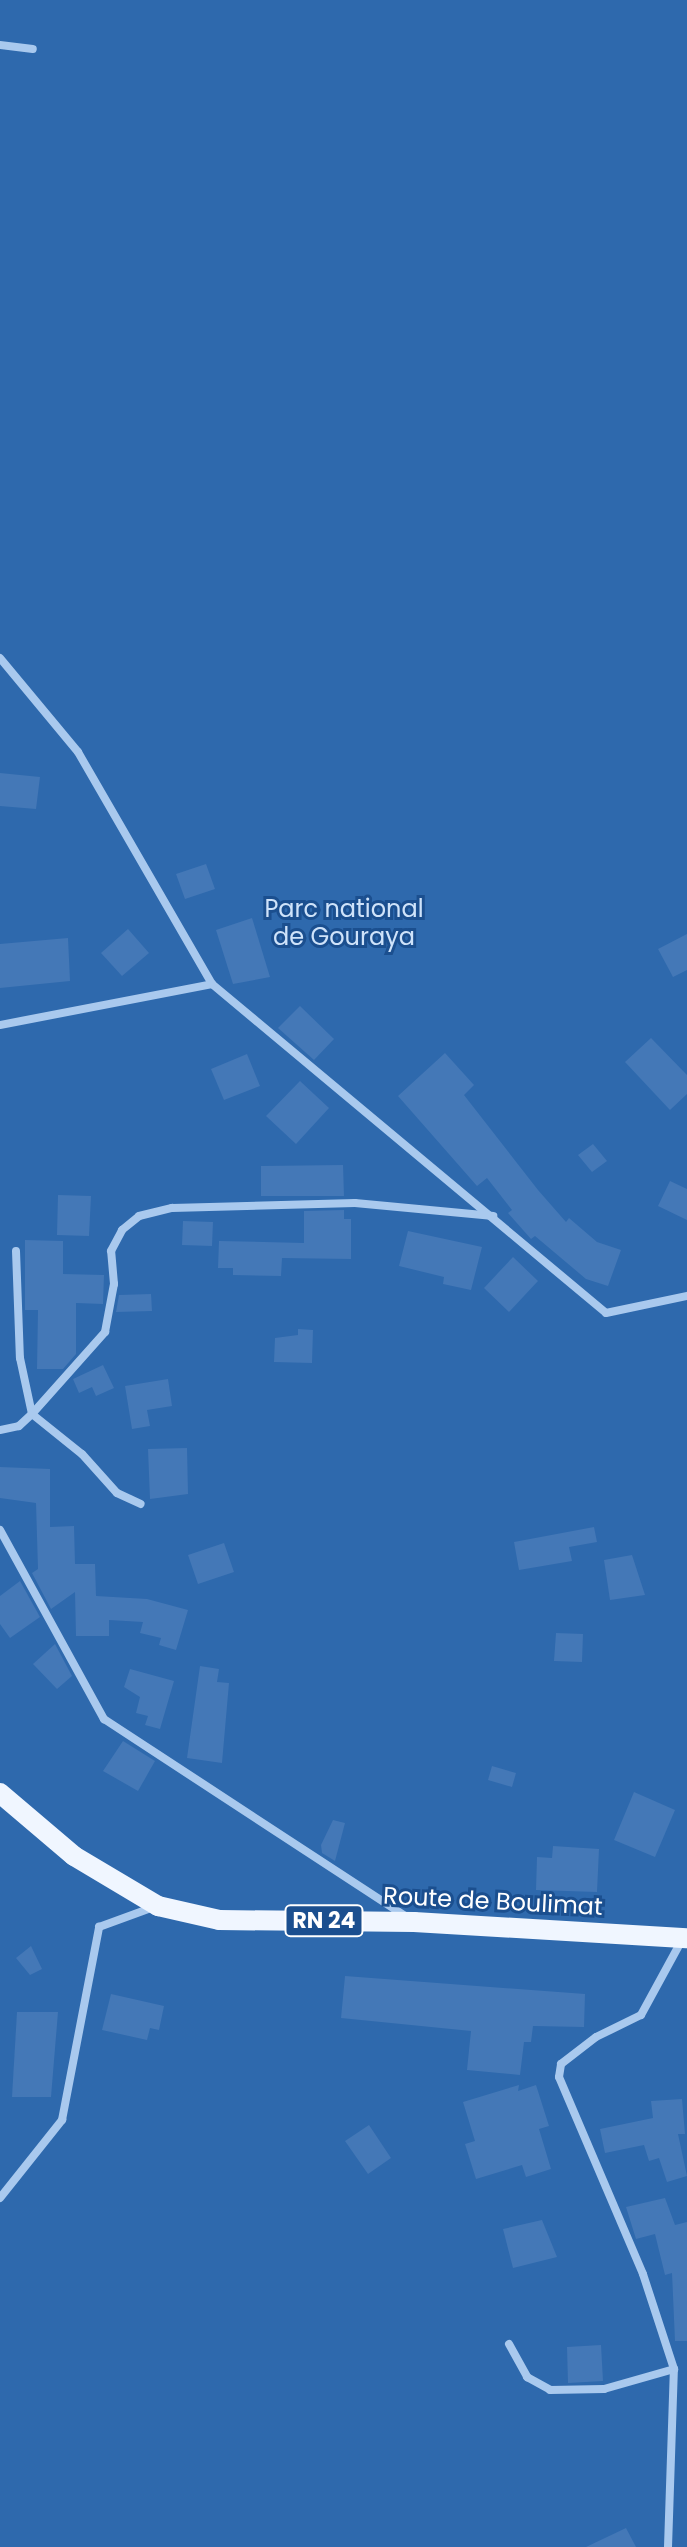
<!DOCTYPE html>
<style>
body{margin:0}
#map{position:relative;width:687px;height:2547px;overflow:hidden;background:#1b4f8f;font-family:Poppins,sans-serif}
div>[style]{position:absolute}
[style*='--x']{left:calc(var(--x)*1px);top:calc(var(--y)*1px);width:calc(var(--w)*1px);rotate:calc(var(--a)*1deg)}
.green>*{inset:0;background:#2e69ad}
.building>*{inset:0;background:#4478b7}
.minor>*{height:8px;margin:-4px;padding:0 4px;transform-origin:4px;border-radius:4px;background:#a9c9ee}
.primary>*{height:20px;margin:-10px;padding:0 10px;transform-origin:10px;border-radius:10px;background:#f0f6ff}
span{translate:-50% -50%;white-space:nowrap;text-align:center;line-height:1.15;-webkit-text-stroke:6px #1b4f8f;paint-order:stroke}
.shield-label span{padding:2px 6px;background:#1b4f8f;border:2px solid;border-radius:6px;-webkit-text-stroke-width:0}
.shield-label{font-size:22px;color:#fff;font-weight:700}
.park-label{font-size:24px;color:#cfe3fa}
.street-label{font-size:24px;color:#fff}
</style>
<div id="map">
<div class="green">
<div style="clip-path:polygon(0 0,687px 0,687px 2547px,0 2547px)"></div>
</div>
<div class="building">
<div style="clip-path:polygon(0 773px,40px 777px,36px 809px,0 806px)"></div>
<div style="clip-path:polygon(206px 864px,215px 889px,185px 899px,176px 874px)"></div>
<div style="clip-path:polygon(252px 918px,270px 977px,233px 984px,216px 930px)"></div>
<div style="clip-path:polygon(128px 929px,149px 953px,122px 976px,101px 953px)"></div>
<div style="clip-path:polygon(687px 934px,687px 970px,673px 977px,658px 949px)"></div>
<div style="clip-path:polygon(68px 938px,70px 981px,0 988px,0 944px)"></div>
<div style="clip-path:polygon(300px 1006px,334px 1039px,314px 1060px,278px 1028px)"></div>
<div style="clip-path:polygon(651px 1038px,687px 1075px,687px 1094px,670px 1110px,625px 1062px)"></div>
<div style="clip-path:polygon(445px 1053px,474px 1085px,464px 1095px,538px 1190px,566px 1222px,569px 1218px,597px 1242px,621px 1250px,608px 1286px,586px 1279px,535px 1236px,531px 1239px,508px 1213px,512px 1210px,487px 1178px,477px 1186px,398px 1096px)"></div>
<div style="clip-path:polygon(247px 1054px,260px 1086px,224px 1100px,211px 1069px)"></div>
<div style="clip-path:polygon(300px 1081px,329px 1108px,296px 1144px,266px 1116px)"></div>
<div style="clip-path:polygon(593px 1144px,607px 1161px,592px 1172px,578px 1155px)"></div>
<div style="clip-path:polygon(343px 1165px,344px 1196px,261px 1196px,261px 1166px)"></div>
<div style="clip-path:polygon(670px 1181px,687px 1189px,687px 1220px,658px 1206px)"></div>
<div style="clip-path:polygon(58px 1195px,91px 1196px,89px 1236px,57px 1235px)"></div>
<div style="clip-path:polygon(344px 1210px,344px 1219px,351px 1219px,351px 1259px,282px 1258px,281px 1276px,233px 1275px,233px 1268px,218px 1268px,219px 1241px,304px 1243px,304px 1211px)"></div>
<div style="clip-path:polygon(183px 1221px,213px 1222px,212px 1246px,182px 1245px)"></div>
<div style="clip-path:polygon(408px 1231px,482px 1247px,471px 1290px,443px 1284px,444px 1277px,399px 1266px)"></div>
<div style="clip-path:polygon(25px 1240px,63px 1241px,63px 1274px,104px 1275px,103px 1304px,76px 1303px,76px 1354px,63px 1369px,37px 1369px,38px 1310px,25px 1310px)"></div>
<div style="clip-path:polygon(513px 1257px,538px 1281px,509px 1312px,484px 1288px)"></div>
<div style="clip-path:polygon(151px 1294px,152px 1311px,116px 1312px,119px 1295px)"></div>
<div style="clip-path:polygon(298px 1329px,313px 1330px,312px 1363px,274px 1362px,275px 1338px,298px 1335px)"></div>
<div style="clip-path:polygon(103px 1365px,114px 1388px,96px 1396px,92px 1387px,79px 1393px,73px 1379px)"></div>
<div style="clip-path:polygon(168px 1379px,172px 1406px,147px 1410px,150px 1426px,132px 1429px,125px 1386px)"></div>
<div style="clip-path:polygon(187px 1448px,188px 1494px,150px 1499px,148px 1449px)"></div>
<div style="clip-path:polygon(0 1467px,50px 1469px,50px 1527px,74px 1526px,75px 1564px,95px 1564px,96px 1596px,147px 1599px,188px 1610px,176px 1650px,159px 1645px,161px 1638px,140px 1633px,143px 1622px,109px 1620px,109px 1636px,76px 1636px,75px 1592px,51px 1609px,32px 1573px,38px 1569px,36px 1503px,0 1498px)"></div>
<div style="clip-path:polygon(594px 1527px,597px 1542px,569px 1547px,572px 1561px,519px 1570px,514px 1542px)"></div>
<div style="clip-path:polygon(224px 1543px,234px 1572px,198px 1584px,188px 1555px)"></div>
<div style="clip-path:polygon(632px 1555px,645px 1595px,610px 1600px,604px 1560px)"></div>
<div style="clip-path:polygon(20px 1581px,40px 1617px,10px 1638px,0 1624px,0 1596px)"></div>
<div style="clip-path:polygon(556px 1633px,583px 1634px,582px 1662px,554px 1661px)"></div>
<div style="clip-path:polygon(55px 1644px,72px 1676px,57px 1689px,33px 1664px)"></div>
<div style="clip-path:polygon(200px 1666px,219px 1669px,217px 1682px,229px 1683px,222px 1763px,187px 1758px)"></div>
<div style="clip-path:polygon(130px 1669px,174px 1681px,160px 1729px,145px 1725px,148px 1716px,136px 1713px,140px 1697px,124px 1687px)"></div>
<div style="clip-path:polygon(123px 1741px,155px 1761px,138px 1791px,103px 1771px)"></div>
<div style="clip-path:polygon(492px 1766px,516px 1773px,512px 1787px,488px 1780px)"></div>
<div style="clip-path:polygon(634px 1792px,675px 1810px,655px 1857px,614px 1840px)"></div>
<div style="clip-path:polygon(333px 1820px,345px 1823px,335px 1861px,322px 1853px,321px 1845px)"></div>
<div style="clip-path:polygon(553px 1846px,599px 1849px,597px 1892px,536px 1890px,537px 1857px,552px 1858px)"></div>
<div style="clip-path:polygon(31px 1946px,42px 1969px,30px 1975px,16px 1958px)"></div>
<div style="clip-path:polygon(345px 1976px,585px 1994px,584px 2027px,533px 2026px,531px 2042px,524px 2042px,520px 2075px,467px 2070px,471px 2031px,341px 2018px)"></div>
<div style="clip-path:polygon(111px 1994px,164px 2006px,159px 2030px,150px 2028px,147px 2040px,102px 2030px)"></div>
<div style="clip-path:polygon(17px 2012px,58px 2012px,51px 2097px,12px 2097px)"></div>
<div style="clip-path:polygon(519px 2085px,518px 2091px,536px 2085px,549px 2126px,539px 2129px,551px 2169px,526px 2177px,522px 2165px,476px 2179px,465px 2144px,475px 2141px,463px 2102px)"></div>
<div style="clip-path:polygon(682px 2099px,685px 2134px,678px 2134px,687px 2176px,667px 2182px,659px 2158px,649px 2161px,644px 2145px,605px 2153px,600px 2129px,653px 2118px,651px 2101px)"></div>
<div style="clip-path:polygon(369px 2125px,391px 2158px,368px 2174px,345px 2141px)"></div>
<div style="clip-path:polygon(665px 2198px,675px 2225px,687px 2222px,687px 2341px,675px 2341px,672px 2273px,665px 2275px,655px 2234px,636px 2239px,626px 2207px)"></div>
<div style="clip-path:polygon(542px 2220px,557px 2257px,513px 2268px,503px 2229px)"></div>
<div style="clip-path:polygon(601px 2345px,603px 2381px,568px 2383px,567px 2347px)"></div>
<div style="clip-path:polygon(626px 2528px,636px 2547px,586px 2547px)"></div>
</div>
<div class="minor">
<div style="--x:0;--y:45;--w:33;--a:7"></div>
<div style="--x:0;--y:658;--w:122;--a:50.3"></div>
<div style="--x:78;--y:752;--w:268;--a:60"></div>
<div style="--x:0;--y:1025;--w:216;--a:-10.9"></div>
<div style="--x:212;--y:984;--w:513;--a:39.86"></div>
<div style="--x:606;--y:1313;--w:83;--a:-11.9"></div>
<div style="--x:16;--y:1251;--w:107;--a:87.9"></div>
<div style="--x:20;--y:1358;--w:57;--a:77.9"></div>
<div style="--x:32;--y:1414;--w:64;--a:38.7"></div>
<div style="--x:82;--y:1454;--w:52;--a:48.1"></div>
<div style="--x:117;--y:1493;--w:26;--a:25"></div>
<div style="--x:0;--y:1430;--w:19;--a:-12"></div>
<div style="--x:19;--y:1426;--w:18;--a:-43"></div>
<div style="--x:32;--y:1414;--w:110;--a:-48.3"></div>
<div style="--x:105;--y:1332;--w:49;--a:-79.4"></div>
<div style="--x:114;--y:1284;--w:33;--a:-95"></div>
<div style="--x:111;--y:1251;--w:24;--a:-62"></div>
<div style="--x:122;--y:1230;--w:22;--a:-39"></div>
<div style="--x:139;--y:1216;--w:34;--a:-14"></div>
<div style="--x:172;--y:1208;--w:183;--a:-1.6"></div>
<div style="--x:355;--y:1203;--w:139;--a:5.4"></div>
<div style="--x:0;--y:1530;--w:216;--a:61.2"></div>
<div style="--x:104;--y:1719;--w:362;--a:33.2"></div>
<div style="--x:0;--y:2198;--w:100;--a:-51.5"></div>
<div style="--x:62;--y:2120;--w:197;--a:-79.1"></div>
<div style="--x:99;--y:1927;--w:59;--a:-20"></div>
<div style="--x:509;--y:2344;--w:38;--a:61"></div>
<div style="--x:527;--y:2377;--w:26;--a:29"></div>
<div style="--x:550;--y:2390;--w:54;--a:-1.1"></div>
<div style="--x:604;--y:2389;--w:73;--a:-15.9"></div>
<div style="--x:668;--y:2547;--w:178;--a:-88.1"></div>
<div style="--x:674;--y:2369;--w:100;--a:-108.1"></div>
<div style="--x:643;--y:2274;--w:214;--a:-113.1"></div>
<div style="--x:559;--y:2077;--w:13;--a:-81"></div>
<div style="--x:561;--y:2064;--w:44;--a:-37.6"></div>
<div style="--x:596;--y:2037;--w:50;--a:-26.1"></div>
<div style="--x:641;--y:2015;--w:88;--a:-61.4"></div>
</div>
<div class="primary">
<div style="--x:0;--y:1793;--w:97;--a:40.4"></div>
<div style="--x:74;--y:1856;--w:98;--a:30.8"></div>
<div style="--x:158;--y:1906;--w:63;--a:12.9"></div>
<div style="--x:219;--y:1920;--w:195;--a:0.6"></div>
<div style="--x:414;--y:1922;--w:273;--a:3.4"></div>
</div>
<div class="shield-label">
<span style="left:324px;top:1921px">RN 24</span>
</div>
<div class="park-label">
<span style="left:344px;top:923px">Parc national<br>de Gouraya</span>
</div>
<div class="street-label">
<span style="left:493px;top:1901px;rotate:3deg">Route de Boulimat</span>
</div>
</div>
